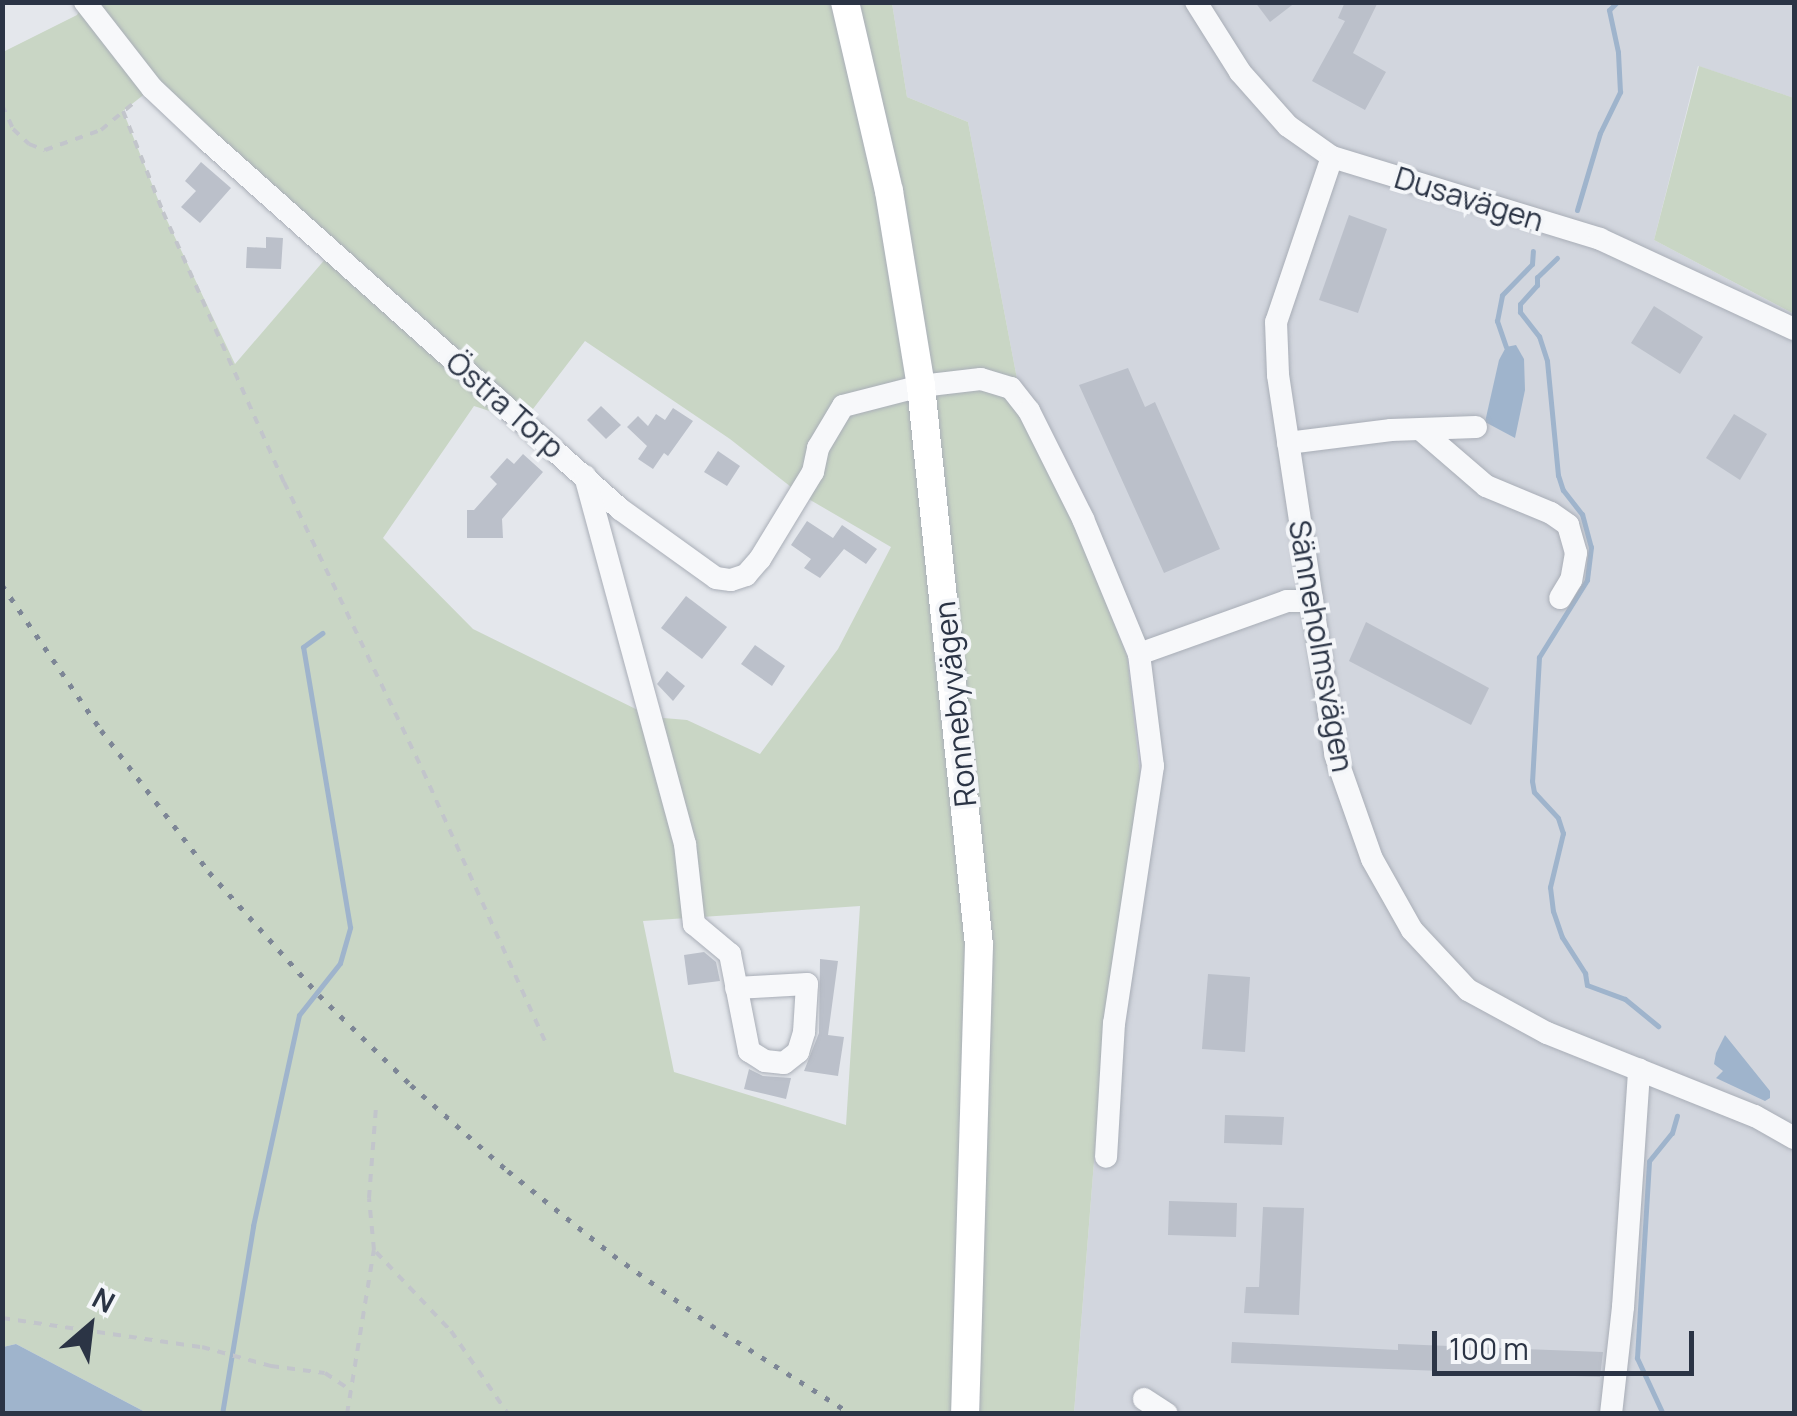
<!DOCTYPE html>
<meta charset="utf-8">
<style>
body{margin:0}
#map{position:relative;width:1797px;height:1416px;overflow:hidden;background:#e4e7ec;font-family:Manrope,sans-serif}
div>[style]{position:absolute}
[style*='--x']{left:calc(var(--x)*1px);top:calc(var(--y)*1px);width:calc(var(--w)*1px);rotate:calc(var(--a)*1deg)}
.built>*{inset:0;background:#d2d6de}
.green>*{inset:0;background:#c9d6c5}
.water>*{inset:0;background:#9fb4cc}
.stream>*{height:5px;margin:-2.5px;padding:0 2.5px;transform-origin:2.5px;border-radius:2.5px;background:#9fb4cc}
.building>*{inset:0;background:#bbc0ca}
.path>*{height:4px;margin-top:-2px;transform-origin:0;background:repeating-linear-gradient(90deg,#c2c5cb 0 8px,transparent 0 16px)}
.roads{filter:drop-shadow(0 0 2px #a9aeb7) drop-shadow(0 0 2px #a9aeb7)}
.minor>*{height:22px;margin:-11px;padding:0 11px;transform-origin:11px;border-radius:11px;background:#f7f8fa}
.major>*{height:28px;margin:-14px;padding:0 14px;transform-origin:14px;border-radius:14px;background:#fff}
.rail>*{height:5px;margin-top:-2.5px;transform-origin:0;background:repeating-linear-gradient(90deg,#7d8696 0 5px,transparent 0 15px)}
span{translate:-50% -50%;white-space:nowrap;text-align:center;line-height:1.15;-webkit-text-stroke:8px #f4f6f9;paint-order:stroke}
.street-label{font-size:30px;color:#2b3445}
.frame{position:absolute;inset:0;border:5px solid #2b3445;pointer-events:none}
.north{position:absolute;left:40px;top:1276px;width:100px;height:100px;-webkit-text-stroke:8px #f4f6f9;paint-order:stroke;rotate:28deg;font-size:28px;font-weight:700;line-height:40px;text-align:center;color:#2b3445}
.north::after{content:'';display:block;margin:auto;width:35px;height:45px;background:#2b3445;clip-path:polygon(50% 0,100% 100%,50% 72%,0 100%)}
.scale{position:absolute;left:1432px;top:1331px;width:262px;height:45px;box-sizing:border-box;border:5px solid #2b3445;border-top:0;padding-left:12px;font-size:30px;line-height:35px;white-space:nowrap;color:#2b3445;-webkit-text-stroke:8px #f4f6f9;paint-order:stroke}
</style>
<div id="map">
<div class="built">
<div style="clip-path:polygon(892px 3px,1794px 3px,1794px 98px,1698px 66px,1654px 240px,1794px 314px,1794px 1413px,1074px 1413px,1102px 1061px,1018px 384px,968px 122px,907px 97px)"></div>
</div>
<div class="green">
<div style="clip-path:polygon(evenodd,83px 3px,892px 3px,907px 97px,968px 122px,1018px 384px,1127px 656px,1141px 784px,1102px 1061px,1074px 1413px,147px 1413px,16px 1344px,3px 1347px,3px 52px,77px 15px,83px 3px,151px 89px,333px 250px,235px 364px,163px 212px,123px 111px,151px 89px,83px 3px,585px 341px,730px 439px,800px 494px,891px 547px,838px 649px,760px 754px,687px 720px,652px 717px,473px 629px,383px 538px,474px 406px,523px 422px,585px 341px,83px 3px,860px 906px,846px 1125px,674px 1072px,643px 921px,860px 906px)"></div>
<div style="clip-path:polygon(1699px 66px,1794px 98px,1794px 314px,1654px 240px)"></div>
</div>
<div class="water">
<div style="clip-path:polygon(1516px 345px,1524px 359px,1525px 390px,1515px 438px,1485px 422px,1499px 360px,1506px 347px)"></div>
<div style="clip-path:polygon(1725px 1035px,1770px 1091px,1770px 1098px,1765px 1101px,1716px 1078px,1723px 1071px,1714px 1064px,1716px 1053px)"></div>
<div style="clip-path:polygon(16px 1344px,147px 1413px,3px 1413px,3px 1347px)"></div>
</div>
<div class="stream">
<div style="--x:1577;--y:210;--w:80;--a:-73.4"></div>
<div style="--x:1600;--y:133;--w:46;--a:-64"></div>
<div style="--x:1620;--y:92;--w:40;--a:-92.9"></div>
<div style="--x:1618;--y:52;--w:43;--a:-102.1"></div>
<div style="--x:1609;--y:10;--w:11;--a:-45"></div>
<div style="--x:1557;--y:258;--w:28;--a:136"></div>
<div style="--x:1537;--y:277;--w:8;--a:90"></div>
<div style="--x:1537;--y:285;--w:25;--a:132"></div>
<div style="--x:1520;--y:304;--w:8;--a:90"></div>
<div style="--x:1520;--y:312;--w:31;--a:52"></div>
<div style="--x:1539;--y:336;--w:26;--a:72"></div>
<div style="--x:1547;--y:361;--w:115;--a:84.5"></div>
<div style="--x:1558;--y:475;--w:16;--a:72"></div>
<div style="--x:1563;--y:490;--w:31;--a:52"></div>
<div style="--x:1582;--y:514;--w:34;--a:75"></div>
<div style="--x:1591;--y:547;--w:33;--a:97"></div>
<div style="--x:1587;--y:580;--w:91;--a:121.9"></div>
<div style="--x:1539;--y:657;--w:124;--a:93.2"></div>
<div style="--x:1532;--y:781;--w:11;--a:80"></div>
<div style="--x:1534;--y:792;--w:35;--a:47"></div>
<div style="--x:1558;--y:818;--w:16;--a:72"></div>
<div style="--x:1563;--y:833;--w:56;--a:103.5"></div>
<div style="--x:1550;--y:887;--w:24;--a:83"></div>
<div style="--x:1553;--y:911;--w:28;--a:71"></div>
<div style="--x:1562;--y:937;--w:43;--a:57.4"></div>
<div style="--x:1585;--y:973;--w:12;--a:81"></div>
<div style="--x:1587;--y:985;--w:40;--a:20.2"></div>
<div style="--x:1625;--y:999;--w:43;--a:39.3"></div>
<div style="--x:1506;--y:347;--w:28;--a:-109"></div>
<div style="--x:1497;--y:321;--w:26;--a:-79"></div>
<div style="--x:1502;--y:295;--w:43;--a:-45.9"></div>
<div style="--x:1532;--y:264;--w:13;--a:-86"></div>
<div style="--x:222;--y:1414;--w:191;--a:-80.6"></div>
<div style="--x:253;--y:1226;--w:216;--a:-77.7"></div>
<div style="--x:299;--y:1015;--w:66;--a:-51.7"></div>
<div style="--x:340;--y:963;--w:37;--a:-74"></div>
<div style="--x:350;--y:927;--w:284;--a:-99.5"></div>
<div style="--x:303;--y:647;--w:24;--a:-36"></div>
<div style="--x:1663;--y:1414;--w:62;--a:-114.9"></div>
<div style="--x:1637;--y:1358;--w:197;--a:-86.5"></div>
<div style="--x:1649;--y:1161;--w:36;--a:-51"></div>
<div style="--x:1672;--y:1133;--w:18;--a:-74"></div>
</div>
<div class="building">
<div style="clip-path:polygon(1255px 2px,1296px 2px,1270px 22px)"></div>
<div style="clip-path:polygon(1345px 2px,1378px 2px,1353px 53px,1386px 72px,1365px 110px,1312px 81px,1345px 21px,1338px 18px)"></div>
<div style="clip-path:polygon(201px 162px,231px 188px,200px 223px,181px 207px,196px 191px,185px 181px)"></div>
<div style="clip-path:polygon(1349px 215px,1387px 229px,1358px 313px,1319px 300px)"></div>
<div style="clip-path:polygon(266px 237px,283px 238px,281px 269px,246px 268px,247px 247px,266px 248px)"></div>
<div style="clip-path:polygon(1654px 306px,1703px 337px,1680px 374px,1631px 343px)"></div>
<div style="clip-path:polygon(1128px 368px,1145px 407px,1155px 402px,1220px 549px,1164px 573px,1079px 385px)"></div>
<div style="clip-path:polygon(601px 406px,621px 425px,606px 439px,587px 420px)"></div>
<div style="clip-path:polygon(673px 408px,693px 421px,668px 456px,664px 453px,653px 469px,638px 459px,647px 446px,627px 427px,638px 416px,648px 426px,656px 414px,665px 420px)"></div>
<div style="clip-path:polygon(1734px 414px,1767px 434px,1740px 480px,1706px 458px)"></div>
<div style="clip-path:polygon(718px 451px,740px 466px,727px 486px,704px 472px)"></div>
<div style="clip-path:polygon(523px 454px,543px 472px,502px 519px,503px 538px,467px 538px,467px 510px,474px 510px,497px 484px,490px 477px,507px 458px,514px 464px)"></div>
<div style="clip-path:polygon(807px 521px,833px 538px,842px 525px,877px 549px,866px 564px,844px 549px,820px 578px,804px 568px,811px 559px,791px 545px)"></div>
<div style="clip-path:polygon(686px 596px,727px 627px,702px 659px,661px 628px)"></div>
<div style="clip-path:polygon(1366px 622px,1489px 688px,1471px 725px,1349px 661px)"></div>
<div style="clip-path:polygon(755px 645px,785px 666px,772px 686px,741px 664px)"></div>
<div style="clip-path:polygon(667px 671px,685px 686px,673px 701px,657px 684px)"></div>
<div style="clip-path:polygon(704px 952px,716px 962px,720px 981px,688px 985px,684px 955px)"></div>
<div style="clip-path:polygon(820px 959px,838px 961px,828px 1035px,844px 1037px,838px 1076px,804px 1071px,819px 1033px)"></div>
<div style="clip-path:polygon(1208px 974px,1250px 977px,1245px 1052px,1202px 1049px)"></div>
<div style="clip-path:polygon(749px 1069px,763px 1076px,791px 1078px,786px 1099px,744px 1089px)"></div>
<div style="clip-path:polygon(1225px 1115px,1284px 1117px,1282px 1145px,1224px 1143px)"></div>
<div style="clip-path:polygon(1169px 1201px,1237px 1203px,1236px 1237px,1168px 1235px)"></div>
<div style="clip-path:polygon(1263px 1207px,1304px 1208px,1299px 1315px,1244px 1313px,1246px 1287px,1259px 1287px)"></div>
<div style="clip-path:polygon(1232px 1342px,1398px 1350px,1398px 1344px,1603px 1352px,1600px 1377px,1231px 1363px)"></div>
</div>
<div class="path">
<div style="--x:2;--y:105;--w:26;--a:65"></div>
<div style="--x:13;--y:129;--w:22;--a:43"></div>
<div style="--x:29;--y:144;--w:17;--a:21"></div>
<div style="--x:45;--y:150;--w:59;--a:-19.7"></div>
<div style="--x:101;--y:130;--w:45;--a:-39.6"></div>
<div style="--x:123;--y:111;--w:109;--a:68.4"></div>
<div style="--x:163;--y:212;--w:296;--a:65.9"></div>
<div style="--x:284;--y:482;--w:321;--a:64.3"></div>
<div style="--x:423;--y:771;--w:296;--a:65.7"></div>
<div style="--x:376;--y:1252;--w:109;--a:46.5"></div>
<div style="--x:451;--y:1331;--w:101;--a:55.5"></div>
<div style="--x:2;--y:1318;--w:202;--a:8.3"></div>
<div style="--x:202;--y:1347;--w:72;--a:15.4"></div>
<div style="--x:271;--y:1366;--w:54;--a:7.4"></div>
<div style="--x:325;--y:1373;--w:29;--a:34"></div>
<div style="--x:347;--y:1414;--w:166;--a:-80.7"></div>
<div style="--x:374;--y:1250;--w:52;--a:-95.5"></div>
<div style="--x:369;--y:1198;--w:90;--a:-85.6"></div>
</div>
<div class="roads">
<div class="minor">
<div style="--x:85;--y:2;--w:109;--a:52.1"></div>
<div style="--x:152;--y:88;--w:76;--a:43.4"></div>
<div style="--x:207;--y:140;--w:554;--a:41.78"></div>
<div style="--x:620;--y:509;--w:118;--a:35.7"></div>
<div style="--x:716;--y:578;--w:15;--a:8"></div>
<div style="--x:731;--y:580;--w:16;--a:-18"></div>
<div style="--x:746;--y:575;--w:21;--a:-49"></div>
<div style="--x:760;--y:559;--w:102;--a:-58.7"></div>
<div style="--x:813;--y:472;--w:25;--a:-78"></div>
<div style="--x:818;--y:448;--w:49;--a:-59.2"></div>
<div style="--x:843;--y:406;--w:81;--a:-14.4"></div>
<div style="--x:921;--y:386;--w:60;--a:-6.7"></div>
<div style="--x:981;--y:379;--w:31;--a:17"></div>
<div style="--x:1011;--y:388;--w:29;--a:52"></div>
<div style="--x:1029;--y:411;--w:121;--a:63.4"></div>
<div style="--x:1083;--y:519;--w:146;--a:67.5"></div>
<div style="--x:1139;--y:654;--w:113;--a:82.9"></div>
<div style="--x:1153;--y:766;--w:260;--a:98.6"></div>
<div style="--x:1114;--y:1023;--w:134;--a:93.4"></div>
<div style="--x:1196;--y:2;--w:83;--a:57.8"></div>
<div style="--x:1240;--y:72;--w:72;--a:48.4"></div>
<div style="--x:1288;--y:126;--w:54;--a:35.2"></div>
<div style="--x:1332;--y:157;--w:280;--a:17"></div>
<div style="--x:1600;--y:239;--w:214;--a:24.9"></div>
<div style="--x:1332;--y:157;--w:174;--a:108.7"></div>
<div style="--x:1276;--y:322;--w:53;--a:87.8"></div>
<div style="--x:1278;--y:375;--w:383;--a:81.4"></div>
<div style="--x:1335;--y:754;--w:111;--a:70.6"></div>
<div style="--x:1372;--y:859;--w:81;--a:60.6"></div>
<div style="--x:1412;--y:930;--w:82;--a:47"></div>
<div style="--x:1468;--y:990;--w:90;--a:28.6"></div>
<div style="--x:1547;--y:1033;--w:224;--a:21.8"></div>
<div style="--x:1755;--y:1116;--w:45;--a:29.4"></div>
<div style="--x:1421;--y:430;--w:86;--a:40.7"></div>
<div style="--x:1486;--y:486;--w:70;--a:22.6"></div>
<div style="--x:1551;--y:513;--w:21;--a:35"></div>
<div style="--x:1568;--y:525;--w:29;--a:74"></div>
<div style="--x:1576;--y:553;--w:27;--a:100"></div>
<div style="--x:1571;--y:580;--w:21;--a:121"></div>
<div style="--x:1288;--y:443;--w:104;--a:-7.2"></div>
<div style="--x:1391;--y:430;--w:85;--a:-2"></div>
<div style="--x:585;--y:476;--w:381;--a:74.8"></div>
<div style="--x:685;--y:844;--w:81;--a:83.6"></div>
<div style="--x:694;--y:924;--w:47;--a:39.8"></div>
<div style="--x:730;--y:954;--w:99;--a:78.9"></div>
<div style="--x:749;--y:1051;--w:19;--a:32"></div>
<div style="--x:765;--y:1061;--w:19;--a:6"></div>
<div style="--x:784;--y:1063;--w:18;--a:-38"></div>
<div style="--x:798;--y:1052;--w:21;--a:-73"></div>
<div style="--x:804;--y:1032;--w:48;--a:-86.4"></div>
<div style="--x:807;--y:984;--w:71;--a:176.8"></div>
<div style="--x:1139;--y:654;--w:157;--a:-19.7"></div>
<div style="--x:1287;--y:601;--w:23;--a:0"></div>
<div style="--x:1144;--y:1399;--w:27;--a:33"></div>
<div style="--x:1611;--y:1414;--w:108;--a:-83.6"></div>
<div style="--x:1623;--y:1307;--w:238;--a:-86.1"></div>
</div>
<div class="major">
<div style="--x:845;--y:2;--w:194;--a:76.9"></div>
<div style="--x:889;--y:191;--w:198;--a:80.7"></div>
<div style="--x:921;--y:386;--w:562;--a:84.08"></div>
<div style="--x:979;--y:945;--w:469;--a:91.7"></div>
</div>
</div>
<div class="rail">
<div style="--x:2;--y:585;--w:176;--a:55.7"></div>
<div style="--x:101;--y:730;--w:178;--a:52.7"></div>
<div style="--x:209;--y:872;--w:165;--a:48.2"></div>
<div style="--x:319;--y:995;--w:129;--a:44.4"></div>
<div style="--x:411;--y:1085;--w:130;--a:41.6"></div>
<div style="--x:508;--y:1171;--w:134;--a:38.7"></div>
<div style="--x:613;--y:1255;--w:120;--a:35.5"></div>
<div style="--x:711;--y:1325;--w:166;--a:32.4"></div>
</div>
<div class="street-label">
<span style="left:1469px;top:199px;rotate:17deg">Dusavägen</span>
<span style="left:505px;top:405px;rotate:41deg">Östra Torp</span>
<span style="left:1321px;top:646px;rotate:80deg">Sänneholmsvägen</span>
<span style="left:955px;top:704px;rotate:-96deg">Ronnebyvägen</span>
</div>
<div class="frame"></div>
<div class="north">N</div>
<div class="scale">100 m</div>
</div>
